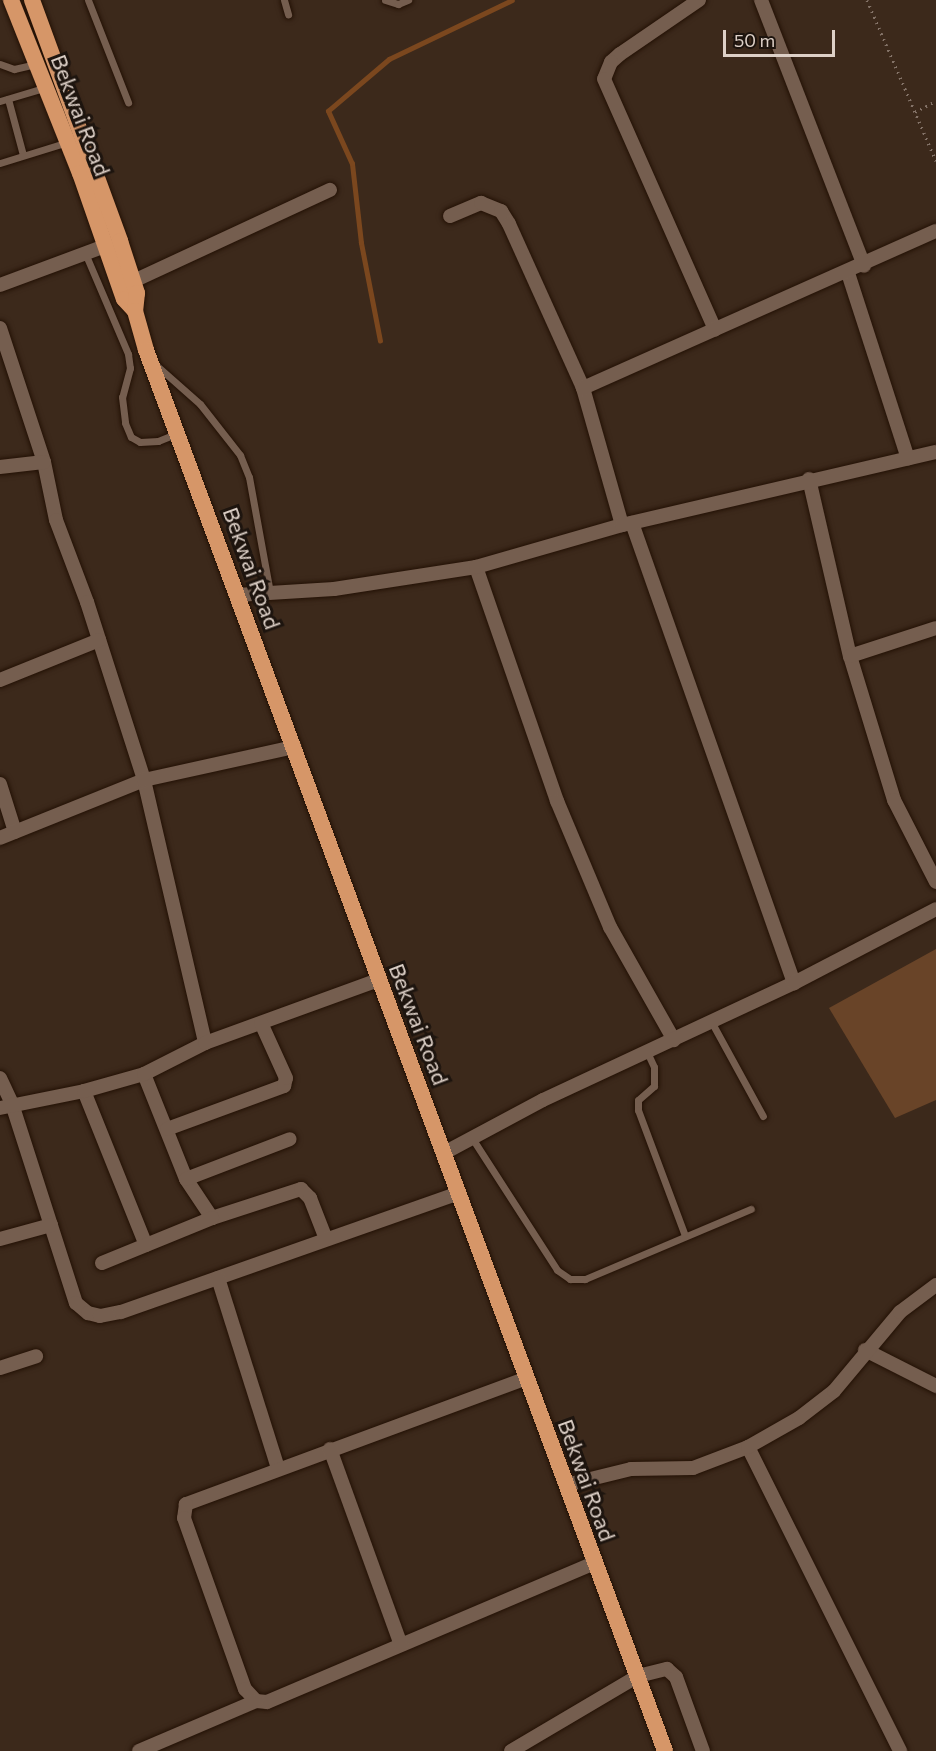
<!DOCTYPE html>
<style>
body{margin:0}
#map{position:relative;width:936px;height:1751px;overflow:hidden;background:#3c291b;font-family:Commissioner,sans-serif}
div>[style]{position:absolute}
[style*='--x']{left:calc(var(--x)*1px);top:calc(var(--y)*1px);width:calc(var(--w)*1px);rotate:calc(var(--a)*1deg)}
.green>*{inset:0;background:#694428}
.stream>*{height:4.5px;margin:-2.25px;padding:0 2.25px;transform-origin:2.25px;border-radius:2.25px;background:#7b471e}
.path>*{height:3px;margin-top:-1.5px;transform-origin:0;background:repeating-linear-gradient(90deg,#847368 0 1.5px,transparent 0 6px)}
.roads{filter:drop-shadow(0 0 2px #231105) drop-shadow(0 0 2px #231105)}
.service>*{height:7px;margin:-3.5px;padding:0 3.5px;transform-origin:3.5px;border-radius:3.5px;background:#755e4f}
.minor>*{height:14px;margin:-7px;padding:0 7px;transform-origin:7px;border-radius:7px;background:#755e4f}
.trunk>*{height:16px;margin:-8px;padding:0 8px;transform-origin:8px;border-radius:8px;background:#d69668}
span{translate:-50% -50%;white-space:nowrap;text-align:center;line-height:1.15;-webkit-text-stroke:6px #1d140e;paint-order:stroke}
.street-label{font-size:22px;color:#ddd0c7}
.scale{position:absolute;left:723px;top:30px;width:112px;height:27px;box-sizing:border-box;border:3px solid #ddd0c7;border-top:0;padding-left:8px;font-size:18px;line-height:21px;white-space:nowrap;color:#ddd0c7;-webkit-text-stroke:4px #1d140e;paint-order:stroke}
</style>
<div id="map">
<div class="green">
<div style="clip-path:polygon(936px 949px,936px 1100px,895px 1118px,829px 1008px)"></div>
</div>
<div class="stream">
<div style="--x:380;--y:341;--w:100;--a:-101"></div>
<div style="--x:361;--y:243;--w:80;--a:-96.5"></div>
<div style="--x:352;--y:164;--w:58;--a:-114.4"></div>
<div style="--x:328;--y:111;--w:80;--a:-40.4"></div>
<div style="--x:389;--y:59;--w:136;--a:-25.6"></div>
</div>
<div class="path">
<div style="--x:867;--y:0;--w:175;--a:66.8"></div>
<div style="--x:915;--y:112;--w:24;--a:-28"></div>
</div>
<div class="roads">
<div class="service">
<div style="--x:88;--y:0;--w:110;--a:68.6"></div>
<div style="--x:284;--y:0;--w:15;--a:74"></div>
<div style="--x:385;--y:0;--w:14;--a:17"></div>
<div style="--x:398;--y:4;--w:11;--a:-22"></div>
<div style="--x:0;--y:64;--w:15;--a:20"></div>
<div style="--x:14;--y:69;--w:22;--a:-13"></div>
<div style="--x:8;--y:99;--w:58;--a:75"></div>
<div style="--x:0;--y:101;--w:46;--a:-16.5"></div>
<div style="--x:0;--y:163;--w:71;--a:-17.2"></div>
<div style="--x:85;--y:253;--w:110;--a:66.9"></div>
<div style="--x:128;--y:354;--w:14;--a:82"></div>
<div style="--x:130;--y:368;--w:30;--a:105"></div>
<div style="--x:122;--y:397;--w:26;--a:83"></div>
<div style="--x:125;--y:423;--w:15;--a:67"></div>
<div style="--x:131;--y:437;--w:10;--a:29"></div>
<div style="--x:140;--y:442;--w:18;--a:-3"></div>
<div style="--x:158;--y:441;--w:18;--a:-22"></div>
<div style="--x:156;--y:365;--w:59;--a:41.6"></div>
<div style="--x:200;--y:404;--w:65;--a:51.9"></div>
<div style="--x:240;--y:455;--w:24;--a:68"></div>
<div style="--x:249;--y:477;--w:118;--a:79.7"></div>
<div style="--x:712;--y:1023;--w:106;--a:61.3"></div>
<div style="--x:648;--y:1054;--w:14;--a:65"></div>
<div style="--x:654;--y:1067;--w:19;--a:90"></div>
<div style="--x:654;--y:1086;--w:21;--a:139"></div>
<div style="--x:638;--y:1100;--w:10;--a:90"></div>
<div style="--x:638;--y:1110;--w:134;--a:69.5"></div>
<div style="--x:472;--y:1138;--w:157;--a:57.2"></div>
<div style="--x:557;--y:1270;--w:16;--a:35"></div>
<div style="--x:570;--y:1279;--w:15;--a:0"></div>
<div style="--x:585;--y:1279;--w:180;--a:-22.9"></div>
</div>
<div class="minor">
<div style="--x:699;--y:0;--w:96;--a:145.6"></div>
<div style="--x:620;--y:54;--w:12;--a:138"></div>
<div style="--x:611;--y:62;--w:18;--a:112"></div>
<div style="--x:604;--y:79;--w:274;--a:66.1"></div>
<div style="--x:761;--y:0;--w:285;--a:68.8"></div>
<div style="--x:450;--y:216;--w:34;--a:-23"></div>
<div style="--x:481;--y:203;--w:22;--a:22"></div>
<div style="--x:501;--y:211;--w:15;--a:58"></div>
<div style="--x:509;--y:224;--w:180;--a:65.7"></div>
<div style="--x:583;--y:388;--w:142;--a:74.1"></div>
<div style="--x:848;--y:273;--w:195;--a:72.1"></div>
<div style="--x:0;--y:285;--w:121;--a:-20.4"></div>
<div style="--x:125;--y:285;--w:226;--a:-24.9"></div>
<div style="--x:0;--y:328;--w:141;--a:71.8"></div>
<div style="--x:44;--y:462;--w:59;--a:78.3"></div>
<div style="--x:56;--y:520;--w:88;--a:69.3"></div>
<div style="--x:87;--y:602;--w:187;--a:72.2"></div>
<div style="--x:144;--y:780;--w:270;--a:76.9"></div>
<div style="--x:583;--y:388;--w:386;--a:-24"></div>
<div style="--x:0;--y:467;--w:44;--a:-6.5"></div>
<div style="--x:809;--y:479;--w:182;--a:77"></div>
<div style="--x:850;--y:656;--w:151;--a:73"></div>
<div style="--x:894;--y:800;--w:92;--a:62.9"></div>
<div style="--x:632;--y:523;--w:488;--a:70.6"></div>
<div style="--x:476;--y:567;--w:248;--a:70.9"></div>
<div style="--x:557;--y:801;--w:137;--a:67.2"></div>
<div style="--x:610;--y:927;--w:130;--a:60.5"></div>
<div style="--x:237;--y:595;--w:97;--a:-3.5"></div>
<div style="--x:334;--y:589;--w:144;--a:-8.8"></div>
<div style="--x:476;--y:567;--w:152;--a:-16"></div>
<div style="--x:622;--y:525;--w:322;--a:-13.1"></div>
<div style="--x:850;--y:656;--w:90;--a:-18"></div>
<div style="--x:0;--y:680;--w:107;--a:-22"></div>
<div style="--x:0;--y:784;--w:50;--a:72.6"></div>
<div style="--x:0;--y:838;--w:155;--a:-21.9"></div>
<div style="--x:144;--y:780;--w:154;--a:-12.4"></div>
<div style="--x:144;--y:1074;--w:113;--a:68.2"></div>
<div style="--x:186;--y:1179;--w:47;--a:56.3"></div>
<div style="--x:212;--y:1218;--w:94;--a:-18"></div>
<div style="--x:301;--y:1189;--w:13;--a:45"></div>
<div style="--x:310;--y:1198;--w:44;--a:68.7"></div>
<div style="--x:0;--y:1078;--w:29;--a:65"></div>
<div style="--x:12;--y:1104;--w:209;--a:72.2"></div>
<div style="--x:76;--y:1303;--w:16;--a:40"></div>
<div style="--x:88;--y:1313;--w:12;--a:14"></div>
<div style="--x:100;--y:1316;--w:21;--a:-11"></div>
<div style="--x:121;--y:1312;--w:357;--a:-19.4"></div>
<div style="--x:84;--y:1091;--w:166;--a:68.1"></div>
<div style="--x:0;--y:1108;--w:86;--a:-11.4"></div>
<div style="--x:84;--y:1091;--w:62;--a:-15.8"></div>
<div style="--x:144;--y:1074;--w:68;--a:-26.9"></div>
<div style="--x:205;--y:1043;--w:184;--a:-20"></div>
<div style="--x:167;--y:1129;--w:125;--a:-20.2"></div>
<div style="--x:284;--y:1086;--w:8;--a:-76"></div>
<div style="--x:286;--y:1078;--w:60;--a:-114.4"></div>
<div style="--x:444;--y:1153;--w:112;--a:-28.2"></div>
<div style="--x:543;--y:1100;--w:277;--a:-25"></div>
<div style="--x:794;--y:983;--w:160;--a:-27.5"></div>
<div style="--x:186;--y:1179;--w:111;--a:-21"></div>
<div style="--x:0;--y:1239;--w:53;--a:-15.4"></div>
<div style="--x:102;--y:1263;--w:119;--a:-22.2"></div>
<div style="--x:218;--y:1278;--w:199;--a:72.5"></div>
<div style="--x:865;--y:1350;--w:80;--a:26.9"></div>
<div style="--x:0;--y:1368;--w:38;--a:-18"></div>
<div style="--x:527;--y:1378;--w:364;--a:159.7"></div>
<div style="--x:186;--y:1504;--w:14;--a:98"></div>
<div style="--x:184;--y:1518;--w:182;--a:70.4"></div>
<div style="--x:245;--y:1689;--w:16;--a:47"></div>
<div style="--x:256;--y:1701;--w:11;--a:5"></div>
<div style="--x:267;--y:1702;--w:355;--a:-23"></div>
<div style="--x:748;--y:1447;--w:340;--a:63.4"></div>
<div style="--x:330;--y:1449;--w:208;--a:70.1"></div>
<div style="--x:566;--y:1485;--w:67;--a:-13.8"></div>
<div style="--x:631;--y:1469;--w:62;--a:-0.9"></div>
<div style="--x:693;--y:1468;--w:59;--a:-20.9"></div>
<div style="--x:748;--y:1447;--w:59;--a:-29.6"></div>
<div style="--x:799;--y:1418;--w:44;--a:-37.6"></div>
<div style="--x:834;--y:1391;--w:103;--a:-50.1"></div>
<div style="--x:900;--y:1312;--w:45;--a:-36.9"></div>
<div style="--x:139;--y:1751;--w:127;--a:-23.1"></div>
<div style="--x:511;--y:1751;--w:147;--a:-30.6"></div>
<div style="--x:638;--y:1676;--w:30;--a:-14"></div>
<div style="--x:667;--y:1669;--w:12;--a:42"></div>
<div style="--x:676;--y:1677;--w:79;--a:70"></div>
</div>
<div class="trunk">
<div style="--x:11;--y:0;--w:186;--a:68.3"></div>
<div style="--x:80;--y:173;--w:133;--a:70.8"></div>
<div style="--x:124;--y:299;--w:16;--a:47"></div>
<div style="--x:32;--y:0;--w:257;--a:69.9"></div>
<div style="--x:120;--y:241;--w:55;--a:71.9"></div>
<div style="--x:137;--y:293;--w:18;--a:96"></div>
<div style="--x:135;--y:311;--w:41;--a:74.2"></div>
<div style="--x:146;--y:350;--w:1494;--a:69.67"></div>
</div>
</div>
<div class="street-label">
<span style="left:81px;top:115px;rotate:69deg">Bekwai Road</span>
<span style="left:252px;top:568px;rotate:70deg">Bekwai Road</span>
<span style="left:419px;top:1024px;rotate:69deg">Bekwai Road</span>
<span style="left:587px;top:1480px;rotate:70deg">Bekwai Road</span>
</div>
<div class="scale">50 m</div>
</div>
